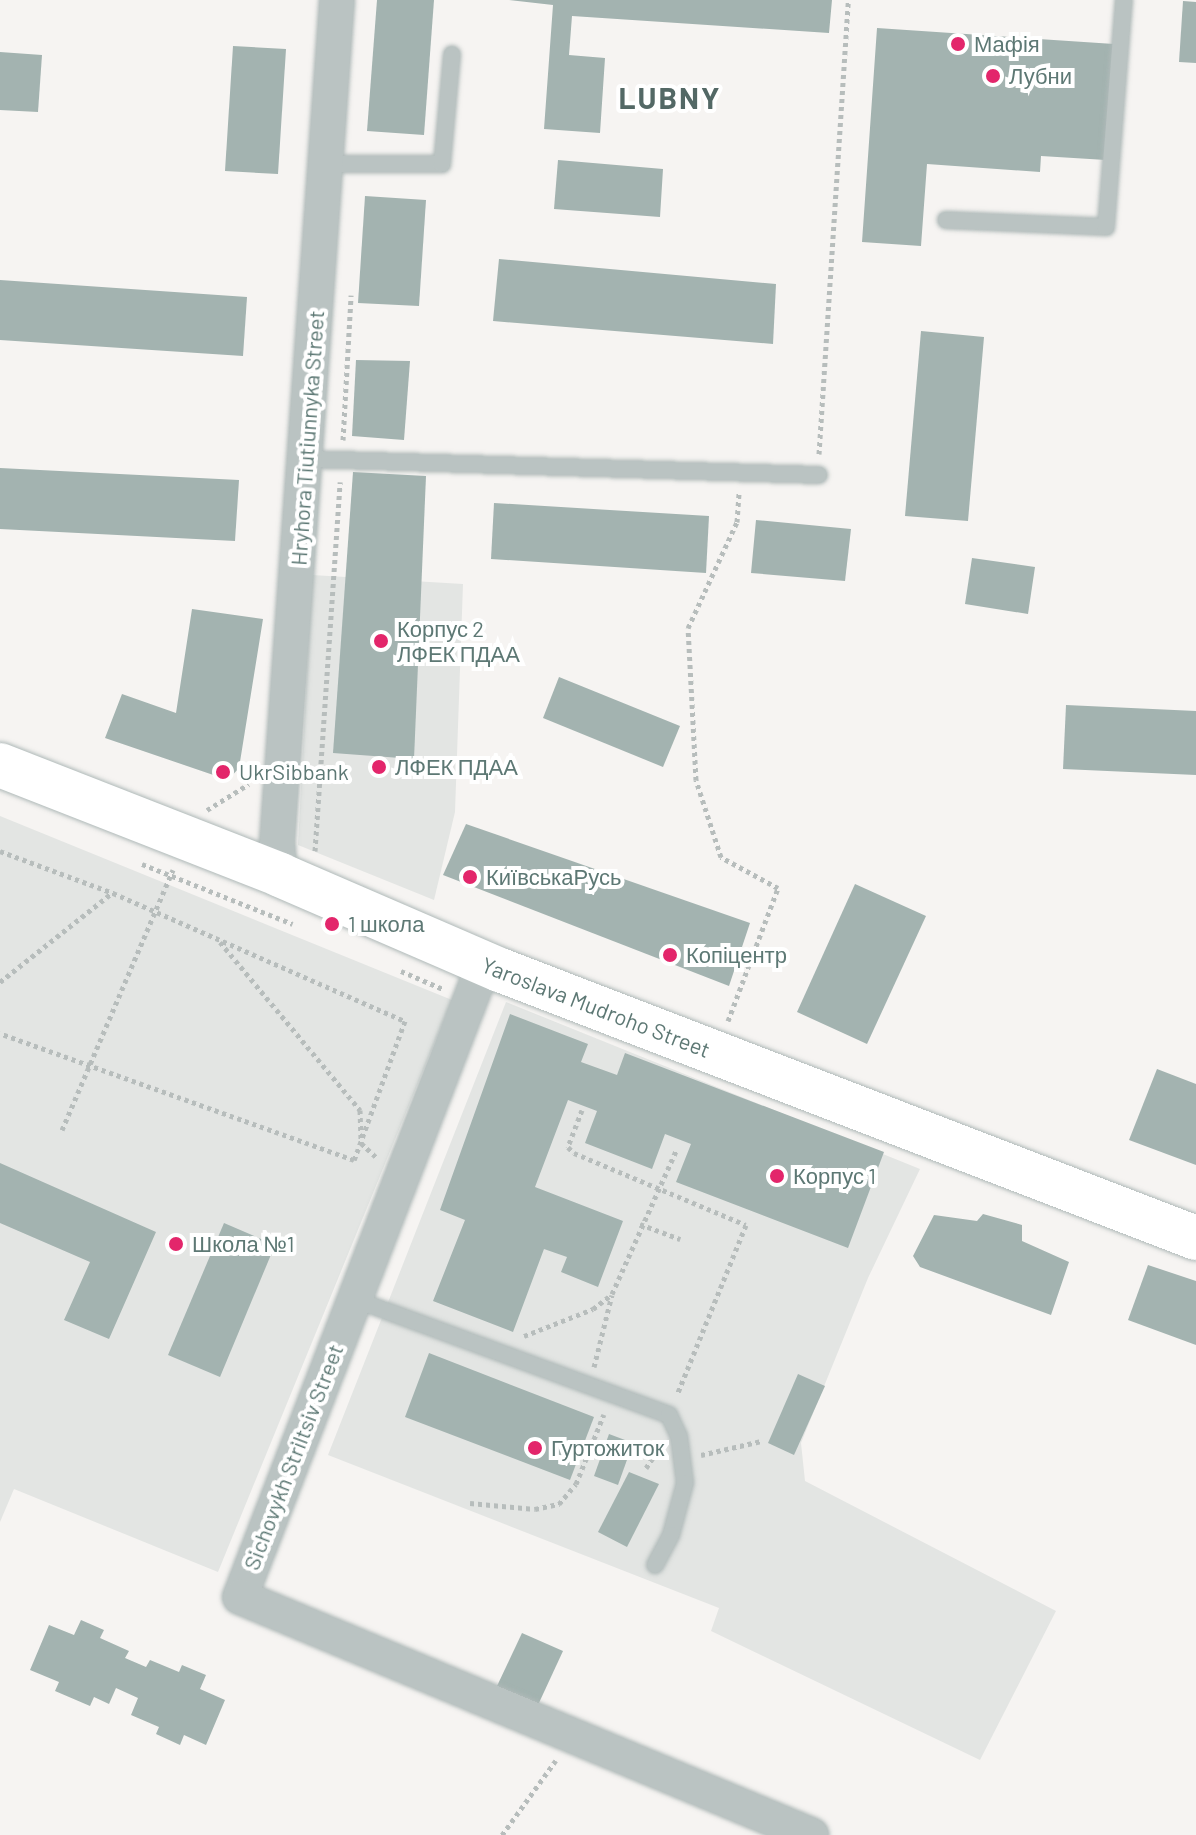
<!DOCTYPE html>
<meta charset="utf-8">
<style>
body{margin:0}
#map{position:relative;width:1196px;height:1835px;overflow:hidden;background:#f6f4f2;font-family:Barlow,sans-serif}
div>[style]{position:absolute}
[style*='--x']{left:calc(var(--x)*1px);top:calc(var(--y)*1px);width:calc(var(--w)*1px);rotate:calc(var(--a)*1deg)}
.built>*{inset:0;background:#e3e5e3}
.building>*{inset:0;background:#a3b3b0}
.path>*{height:5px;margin-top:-2.5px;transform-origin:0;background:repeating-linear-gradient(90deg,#b7bdbc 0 4px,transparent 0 8px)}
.roads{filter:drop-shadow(0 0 2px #afb9b8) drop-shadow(0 0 2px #afb9b8)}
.lane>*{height:16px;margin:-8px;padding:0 8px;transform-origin:8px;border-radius:8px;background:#bac3c2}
.street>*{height:34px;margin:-17px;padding:0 17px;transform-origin:17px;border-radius:17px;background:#bac3c2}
.secondary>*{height:44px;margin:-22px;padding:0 22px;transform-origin:22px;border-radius:22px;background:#fff}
.dots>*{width:22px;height:22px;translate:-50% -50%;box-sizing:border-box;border:4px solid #fff;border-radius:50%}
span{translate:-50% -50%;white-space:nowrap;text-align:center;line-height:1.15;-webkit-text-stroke:8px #fff;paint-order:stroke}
.poi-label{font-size:22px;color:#5d7874}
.left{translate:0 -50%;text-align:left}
.street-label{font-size:22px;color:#5d7874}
.district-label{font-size:30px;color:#536865;font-weight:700;letter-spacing:2px}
</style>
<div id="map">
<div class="built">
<div style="clip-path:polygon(312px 575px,463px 584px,455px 812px,434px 900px,298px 845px)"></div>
<div style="clip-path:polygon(0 816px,452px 1000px,218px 1572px,14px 1489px,0 1522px)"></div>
<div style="clip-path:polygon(506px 1002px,920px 1169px,868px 1278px,801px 1443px,805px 1481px,1056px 1611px,980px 1760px,711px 1631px,719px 1608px,328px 1455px)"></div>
</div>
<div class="building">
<div style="clip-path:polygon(377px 0,434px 0,424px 135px,367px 131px)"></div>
<div style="clip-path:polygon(509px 0,832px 0,829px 33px,572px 16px,569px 55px,605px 58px,600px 133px,544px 129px,553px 5px)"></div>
<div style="clip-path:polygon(1183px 1px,1196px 2px,1196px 63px,1179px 62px)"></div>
<div style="clip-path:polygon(877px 28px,1114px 44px,1106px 160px,1041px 156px,1040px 172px,927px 164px,921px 246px,862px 242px)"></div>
<div style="clip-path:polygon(233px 46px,286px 49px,278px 174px,225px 171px)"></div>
<div style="clip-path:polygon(0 52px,42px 55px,38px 112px,0 110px)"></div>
<div style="clip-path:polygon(558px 160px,663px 169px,660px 217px,554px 209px)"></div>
<div style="clip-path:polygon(365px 196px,426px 200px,419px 306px,358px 303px)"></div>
<div style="clip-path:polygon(499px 259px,776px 284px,773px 344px,493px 321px)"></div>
<div style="clip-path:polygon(0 280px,247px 297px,243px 356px,0 340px)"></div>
<div style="clip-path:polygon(921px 331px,984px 337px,968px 521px,905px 516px)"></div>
<div style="clip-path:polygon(356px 360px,410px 361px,404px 440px,352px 436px)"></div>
<div style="clip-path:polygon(0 468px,239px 480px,235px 541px,0 529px)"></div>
<div style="clip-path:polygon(353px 472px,426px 476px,414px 759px,333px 753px)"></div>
<div style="clip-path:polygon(494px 503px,709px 516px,706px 573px,491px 559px)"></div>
<div style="clip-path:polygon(756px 520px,851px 529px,845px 581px,751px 573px)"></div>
<div style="clip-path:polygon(972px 558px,1035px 567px,1028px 614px,965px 604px)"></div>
<div style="clip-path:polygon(192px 609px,263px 619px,239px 768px,228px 780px,105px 738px,122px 694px,176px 713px)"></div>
<div style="clip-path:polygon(559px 677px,680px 726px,663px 767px,543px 718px)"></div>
<div style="clip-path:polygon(1066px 705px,1196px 711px,1196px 775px,1063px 769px)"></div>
<div style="clip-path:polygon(466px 824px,750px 923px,729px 986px,443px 875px)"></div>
<div style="clip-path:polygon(855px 884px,926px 916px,867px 1044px,797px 1012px)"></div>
<div style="clip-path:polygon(510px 1014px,588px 1044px,581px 1062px,617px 1075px,625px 1053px,884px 1152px,848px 1248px,676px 1182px,691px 1144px,665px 1134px,652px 1169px,585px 1143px,597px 1111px,568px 1100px,535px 1187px,623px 1221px,598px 1287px,561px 1272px,567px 1257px,544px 1249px,513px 1332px,433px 1301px,465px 1220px,440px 1210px)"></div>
<div style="clip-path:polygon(1157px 1069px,1196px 1084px,1196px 1165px,1129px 1140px)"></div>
<div style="clip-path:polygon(0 1163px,156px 1232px,109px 1339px,64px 1320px,90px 1262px,0 1223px)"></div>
<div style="clip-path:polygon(983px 1214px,1022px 1225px,1022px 1241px,1069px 1262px,1051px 1315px,920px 1267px,913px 1256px,934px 1215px,977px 1221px)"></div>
<div style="clip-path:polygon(224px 1223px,275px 1245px,220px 1377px,168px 1355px)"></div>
<div style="clip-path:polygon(1148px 1265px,1196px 1281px,1196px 1345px,1128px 1320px)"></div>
<div style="clip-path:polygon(429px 1353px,594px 1417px,570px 1480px,405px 1417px)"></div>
<div style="clip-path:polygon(798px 1374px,825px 1386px,794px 1455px,768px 1443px)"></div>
<div style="clip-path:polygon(609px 1434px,633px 1443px,618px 1485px,594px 1476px)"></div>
<div style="clip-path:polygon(629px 1472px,659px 1484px,627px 1547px,598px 1532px)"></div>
<div style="clip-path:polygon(81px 1620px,104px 1630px,100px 1638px,129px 1651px,125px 1658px,146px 1667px,150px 1660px,179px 1672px,182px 1665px,206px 1675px,200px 1689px,225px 1700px,206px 1745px,184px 1735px,180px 1745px,156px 1734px,159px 1727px,131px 1715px,138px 1698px,116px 1688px,109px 1704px,94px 1697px,90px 1706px,55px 1691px,59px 1682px,30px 1670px,49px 1625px,74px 1635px)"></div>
<div style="clip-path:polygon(522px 1633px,563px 1651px,538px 1705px,497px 1686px)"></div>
</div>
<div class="path">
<div style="--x:343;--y:440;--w:145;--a:-86.8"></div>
<div style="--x:819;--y:454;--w:455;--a:-86.3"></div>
<div style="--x:207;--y:810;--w:49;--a:-31.8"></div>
<div style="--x:0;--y:851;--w:121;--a:20.4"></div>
<div style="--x:113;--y:893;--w:319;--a:23.7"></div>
<div style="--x:405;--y:1021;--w:148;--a:110.1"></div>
<div style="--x:354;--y:1160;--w:376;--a:-160.3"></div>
<div style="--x:315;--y:851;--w:370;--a:-86.1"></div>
<div style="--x:142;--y:864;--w:162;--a:21.7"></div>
<div style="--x:220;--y:942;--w:219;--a:50.2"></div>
<div style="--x:360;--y:1110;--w:33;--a:88"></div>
<div style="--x:361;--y:1143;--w:22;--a:43"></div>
<div style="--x:401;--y:971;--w:46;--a:23.2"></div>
<div style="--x:0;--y:982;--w:143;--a:-38.5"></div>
<div style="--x:728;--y:1021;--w:142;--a:-69.4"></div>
<div style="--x:778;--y:888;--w:65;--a:-151.5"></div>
<div style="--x:721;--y:857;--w:81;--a:-108"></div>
<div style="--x:696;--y:780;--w:152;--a:-93"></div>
<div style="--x:688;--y:628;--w:117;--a:-65.2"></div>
<div style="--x:737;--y:522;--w:29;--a:-86"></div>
<div style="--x:582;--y:1110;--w:40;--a:111"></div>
<div style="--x:568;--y:1147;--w:8;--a:45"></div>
<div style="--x:574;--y:1153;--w:186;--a:22.7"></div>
<div style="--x:746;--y:1225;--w:183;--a:112.1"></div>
<div style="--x:62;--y:1130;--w:283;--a:-66.9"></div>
<div style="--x:640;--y:1224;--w:43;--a:20.6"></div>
<div style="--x:524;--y:1336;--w:74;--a:-21.4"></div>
<div style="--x:593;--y:1309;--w:24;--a:-38"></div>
<div style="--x:612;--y:1294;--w:159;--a:-65.9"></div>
<div style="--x:594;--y:1367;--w:74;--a:-76"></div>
<div style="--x:701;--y:1455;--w:62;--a:-13.1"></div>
<div style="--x:646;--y:1468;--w:23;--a:-56"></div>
<div style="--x:470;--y:1503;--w:65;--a:5.3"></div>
<div style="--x:535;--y:1509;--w:25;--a:-12"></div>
<div style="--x:559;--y:1504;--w:26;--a:-50"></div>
<div style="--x:576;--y:1484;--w:75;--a:-68.2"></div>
<div style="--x:502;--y:1835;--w:92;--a:-54.2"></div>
</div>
<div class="roads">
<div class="lane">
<div style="--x:325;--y:164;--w:117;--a:0"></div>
<div style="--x:442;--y:164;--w:110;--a:-84.8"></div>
<div style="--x:946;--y:220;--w:160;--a:2.5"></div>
<div style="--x:1106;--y:227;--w:228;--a:-85.5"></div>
<div style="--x:307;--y:459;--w:512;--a:1.79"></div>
<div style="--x:354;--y:1299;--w:336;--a:20.2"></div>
<div style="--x:669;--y:1415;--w:23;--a:65"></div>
<div style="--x:679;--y:1436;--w:47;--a:82.7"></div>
<div style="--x:685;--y:1483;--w:54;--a:105.1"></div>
<div style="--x:671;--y:1535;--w:34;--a:118"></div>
</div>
<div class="street">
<div style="--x:280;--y:875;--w:32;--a:-95"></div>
<div style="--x:277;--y:843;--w:845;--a:-85.93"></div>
<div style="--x:484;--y:964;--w:678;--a:111.08"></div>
<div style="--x:240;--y:1597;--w:619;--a:22.63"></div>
</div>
<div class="secondary">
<div style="--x:0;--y:765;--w:301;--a:21.4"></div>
<div style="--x:280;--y:875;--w:240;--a:23.4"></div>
<div style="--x:500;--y:970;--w:746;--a:21.06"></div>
</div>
</div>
<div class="dots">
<div style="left:958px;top:44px;background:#e3266b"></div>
<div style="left:993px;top:76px;background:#e3266b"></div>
<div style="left:381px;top:641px;background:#e3266b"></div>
<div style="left:379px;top:767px;background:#e3266b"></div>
<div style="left:223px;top:772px;background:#e3266b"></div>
<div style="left:470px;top:877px;background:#e3266b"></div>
<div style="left:332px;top:924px;background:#e3266b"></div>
<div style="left:670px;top:955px;background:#e3266b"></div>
<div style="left:777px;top:1176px;background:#e3266b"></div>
<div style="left:176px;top:1244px;background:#e3266b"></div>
<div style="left:535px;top:1448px;background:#e3266b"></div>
</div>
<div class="poi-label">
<span class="left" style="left:974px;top:44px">Мафія</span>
<span class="left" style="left:1009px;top:76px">Лубни</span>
<span class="left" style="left:397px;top:641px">Корпус 2<br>ЛФЕК ПДАА</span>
<span class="left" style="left:395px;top:767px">ЛФЕК ПДАА</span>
<span class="left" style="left:239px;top:772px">UkrSibbank</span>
<span class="left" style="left:486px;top:877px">КиївськаРусь</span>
<span class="left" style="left:348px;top:924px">1 школа</span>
<span class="left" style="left:686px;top:955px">Копіцентр</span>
<span class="left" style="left:793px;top:1176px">Корпус 1</span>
<span class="left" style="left:192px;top:1244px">Школа №1</span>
<span class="left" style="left:551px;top:1448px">Гуртожиток</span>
</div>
<div class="street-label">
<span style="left:307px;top:438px;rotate:-86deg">Hryhora Tiutiunnyka Street</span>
<span style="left:596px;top:1007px;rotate:21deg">Yaroslava Mudroho Street</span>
<span style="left:293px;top:1457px;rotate:-69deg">Sichovykh Striltsiv Street</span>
</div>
<div class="district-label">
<span style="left:670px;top:97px">LUBNY</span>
</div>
</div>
